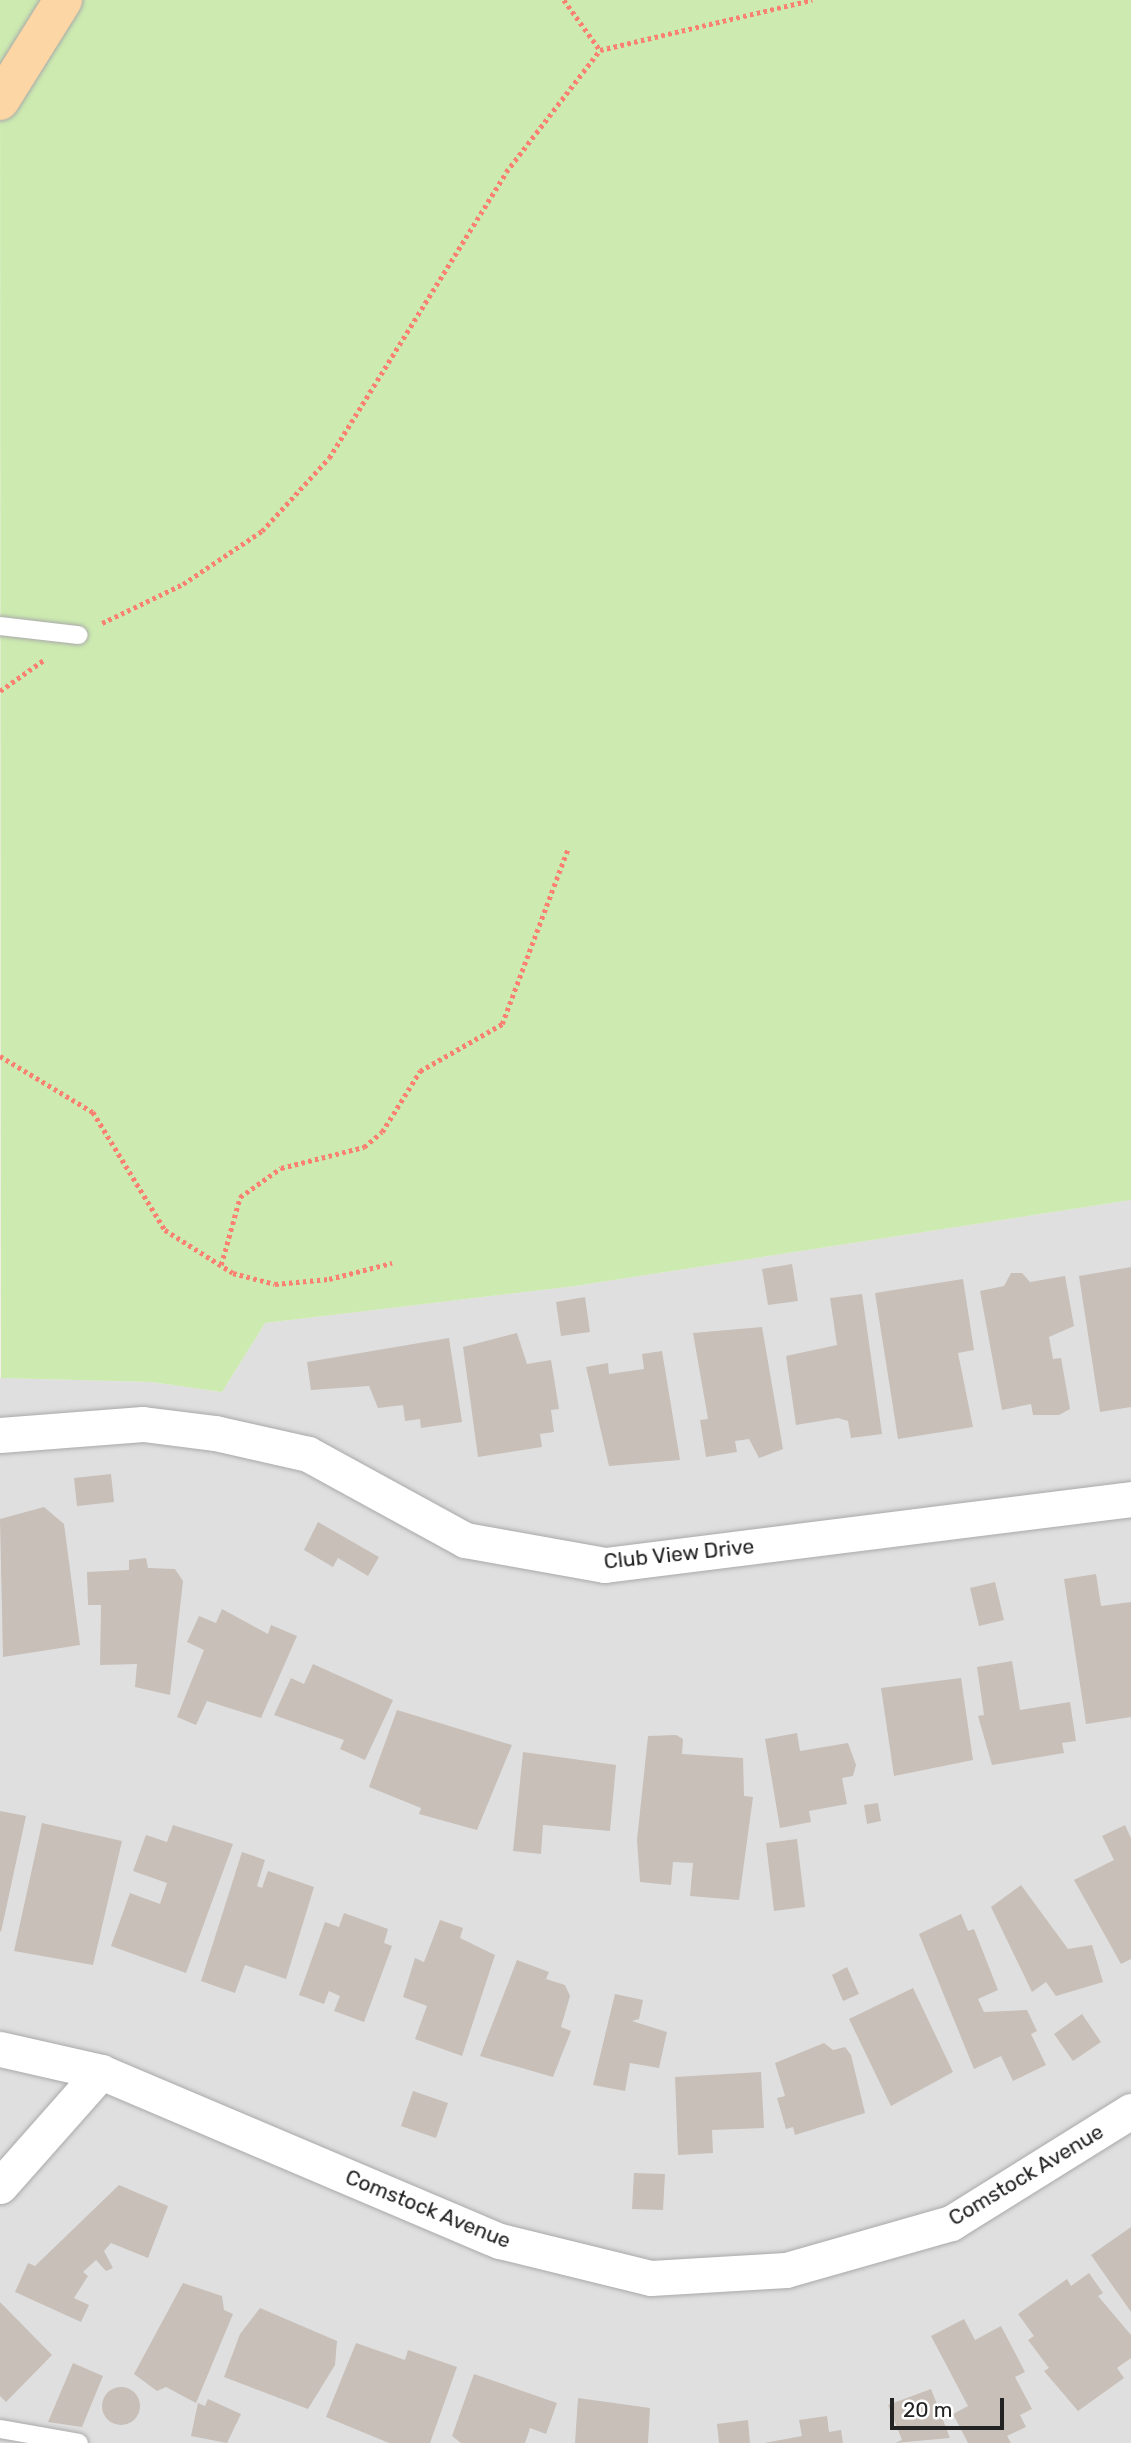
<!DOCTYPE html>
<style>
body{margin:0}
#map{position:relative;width:1131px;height:2443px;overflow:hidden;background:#f2efe9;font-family:Rubik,sans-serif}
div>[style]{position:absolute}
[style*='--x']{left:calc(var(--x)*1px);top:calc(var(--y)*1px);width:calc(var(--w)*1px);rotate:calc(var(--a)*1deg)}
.residential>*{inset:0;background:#e0dfdf}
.grass>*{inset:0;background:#cdebb0}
.building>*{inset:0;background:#c7bfb8}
.round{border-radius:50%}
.path>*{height:4.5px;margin-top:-2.25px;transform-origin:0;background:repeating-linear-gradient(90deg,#fa8072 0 3.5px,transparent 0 7px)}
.roads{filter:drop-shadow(0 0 2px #a9a9a9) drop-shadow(0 0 2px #a9a9a9)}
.service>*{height:18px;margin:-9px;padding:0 9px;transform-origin:9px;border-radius:9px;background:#fff}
.minor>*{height:35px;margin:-17.5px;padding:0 17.5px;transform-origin:17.5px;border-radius:17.5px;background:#fff}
.primary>*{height:38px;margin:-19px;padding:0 19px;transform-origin:19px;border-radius:19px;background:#fcd6a4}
span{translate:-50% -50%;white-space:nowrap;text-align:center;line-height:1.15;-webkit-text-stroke:7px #fff;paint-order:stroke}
.street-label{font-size:21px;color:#222}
.scale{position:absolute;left:890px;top:2398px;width:114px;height:32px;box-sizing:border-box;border:4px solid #222;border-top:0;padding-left:9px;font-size:21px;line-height:24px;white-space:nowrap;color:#222;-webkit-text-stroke:5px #fff;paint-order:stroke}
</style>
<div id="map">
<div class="residential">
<div style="clip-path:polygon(1131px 1200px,1131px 2443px,0 2443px,0 1378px,151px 1382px,222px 1392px,265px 1323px,575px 1286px)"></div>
</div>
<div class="grass">
<div style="clip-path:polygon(0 0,1131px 0,1131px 1200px,575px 1286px,265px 1323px,222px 1392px,151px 1382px,1px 1378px)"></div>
</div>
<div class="building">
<div style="clip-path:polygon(792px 1264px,798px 1301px,768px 1305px,762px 1269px)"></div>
<div style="clip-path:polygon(1131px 1267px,1131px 1407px,1100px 1412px,1079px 1276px)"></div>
<div style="clip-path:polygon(1011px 1273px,1022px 1273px,1030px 1282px,1065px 1276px,1074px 1326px,1049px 1337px,1053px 1359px,1061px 1358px,1070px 1409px,1059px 1415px,1033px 1415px,1031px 1404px,1002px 1410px,980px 1291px,1004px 1286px)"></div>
<div style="clip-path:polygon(963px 1279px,974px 1350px,958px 1353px,973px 1427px,898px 1439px,875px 1293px)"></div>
<div style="clip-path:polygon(862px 1294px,882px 1434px,851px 1438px,848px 1421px,838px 1418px,796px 1425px,786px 1356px,837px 1345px,830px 1298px)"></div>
<div style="clip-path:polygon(585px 1297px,590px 1332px,561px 1336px,556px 1302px)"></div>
<div style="clip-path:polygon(762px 1327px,783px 1449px,759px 1458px,749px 1439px,735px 1441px,737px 1452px,706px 1457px,700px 1420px,708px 1419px,693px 1333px)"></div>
<div style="clip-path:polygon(517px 1333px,527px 1364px,551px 1360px,559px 1409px,551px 1410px,554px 1432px,540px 1434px,542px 1447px,478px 1457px,463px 1347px)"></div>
<div style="clip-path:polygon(449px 1338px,462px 1422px,421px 1428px,420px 1419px,405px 1421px,403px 1405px,378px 1408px,369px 1386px,311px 1390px,307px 1362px)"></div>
<div style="clip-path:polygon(662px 1351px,680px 1460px,609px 1466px,586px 1367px,608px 1363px,609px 1374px,644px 1369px,642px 1354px)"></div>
<div style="clip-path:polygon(111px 1474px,114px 1502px,77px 1506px,74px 1478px)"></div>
<div style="clip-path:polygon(44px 1507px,64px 1524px,80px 1645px,3px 1657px,0 1519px)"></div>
<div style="clip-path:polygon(318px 1522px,379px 1557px,368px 1576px,338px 1558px,333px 1567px,304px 1550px)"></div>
<div style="clip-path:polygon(146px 1558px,148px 1568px,175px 1569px,183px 1581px,170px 1695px,135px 1687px,137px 1664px,100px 1665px,101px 1605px,88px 1605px,87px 1572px,129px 1570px,129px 1560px)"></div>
<div style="clip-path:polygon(1096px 1574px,1101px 1606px,1131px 1602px,1131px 1717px,1086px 1724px,1064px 1579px)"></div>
<div style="clip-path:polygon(995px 1582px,1004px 1620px,979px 1626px,970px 1588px)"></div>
<div style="clip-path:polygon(222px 1609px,268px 1634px,271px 1625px,297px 1636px,261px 1718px,207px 1701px,196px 1725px,177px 1717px,204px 1650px,187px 1642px,199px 1616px,216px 1623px)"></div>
<div style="clip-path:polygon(1012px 1661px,1020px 1710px,1070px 1702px,1076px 1741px,1062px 1743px,1064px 1753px,992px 1765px,978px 1716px,984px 1715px,977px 1667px)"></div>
<div style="clip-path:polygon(313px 1664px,393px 1700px,365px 1760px,340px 1749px,344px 1740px,274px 1715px,291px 1678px,304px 1684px)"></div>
<div style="clip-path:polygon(961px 1678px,973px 1760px,894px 1776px,881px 1688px)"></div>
<div style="clip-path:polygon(397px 1710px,512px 1745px,477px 1830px,419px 1814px,421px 1808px,369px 1787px)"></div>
<div style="clip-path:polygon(797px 1733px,800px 1751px,848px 1743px,856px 1765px,853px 1776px,842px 1778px,847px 1804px,809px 1811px,811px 1822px,780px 1828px,765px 1739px)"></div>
<div style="clip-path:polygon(676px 1735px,683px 1739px,682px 1754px,743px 1758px,744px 1796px,753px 1797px,739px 1900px,690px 1896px,693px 1863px,673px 1862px,671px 1885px,640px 1882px,637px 1840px,648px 1736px)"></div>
<div style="clip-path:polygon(523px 1752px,616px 1765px,610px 1831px,543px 1825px,541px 1854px,513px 1851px)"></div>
<div style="clip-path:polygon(878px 1803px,881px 1821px,867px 1824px,864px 1805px)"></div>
<div style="clip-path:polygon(0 1811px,26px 1816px,1px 1932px,0 1931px)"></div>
<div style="clip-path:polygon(42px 1823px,122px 1841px,93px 1965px,14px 1951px)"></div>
<div style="clip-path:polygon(173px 1825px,233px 1844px,186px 1973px,111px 1946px,130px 1893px,160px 1904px,167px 1883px,133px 1871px,146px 1835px,167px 1842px)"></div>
<div style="clip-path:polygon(1125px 1825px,1131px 1838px,1131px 1959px,1121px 1964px,1074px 1880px,1114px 1860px,1102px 1836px)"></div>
<div style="clip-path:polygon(797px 1839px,805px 1907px,774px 1911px,766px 1843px)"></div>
<div style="clip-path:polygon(242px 1852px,265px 1860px,257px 1886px,262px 1888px,268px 1871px,314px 1887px,286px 1979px,245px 1965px,235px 1993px,201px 1981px)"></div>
<div style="clip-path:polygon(1021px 1885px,1068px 1949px,1092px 1945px,1103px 1982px,1056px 1996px,1046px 1982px,1032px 1992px,991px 1907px)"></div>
<div style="clip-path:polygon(344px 1913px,388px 1929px,384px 1943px,392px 1946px,364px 2022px,334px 2011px,340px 1996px,329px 1991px,324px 2004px,299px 1995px,325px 1922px,339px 1927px)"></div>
<div style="clip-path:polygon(961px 1914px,968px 1931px,974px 1929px,998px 1990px,978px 1999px,984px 2012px,1027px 2010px,1037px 2031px,1031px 2034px,1046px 2065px,1013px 2081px,1001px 2056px,974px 2069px,919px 1934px)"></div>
<div style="clip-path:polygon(440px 1920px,463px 1928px,460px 1938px,495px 1955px,462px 2056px,415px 2039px,427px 2006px,403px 1997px,415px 1958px,424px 1962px)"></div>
<div style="clip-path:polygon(517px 1960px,549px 1972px,546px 1979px,565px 1985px,570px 1996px,561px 2027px,571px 2031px,553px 2077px,480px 2056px)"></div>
<div style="clip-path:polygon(847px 1967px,859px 1994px,843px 2001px,832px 1975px)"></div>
<div style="clip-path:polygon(913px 1988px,953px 2072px,891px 2106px,849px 2019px)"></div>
<div style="clip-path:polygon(615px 1994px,643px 2000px,639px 2019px,632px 2021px,667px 2032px,659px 2068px,630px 2063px,625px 2091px,593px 2085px)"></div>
<div style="clip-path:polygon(1082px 2014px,1101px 2042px,1073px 2061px,1054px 2034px)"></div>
<div style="clip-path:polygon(824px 2043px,833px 2050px,845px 2047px,851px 2055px,865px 2113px,795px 2135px,793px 2127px,786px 2129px,777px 2098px,785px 2096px,775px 2063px)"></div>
<div style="clip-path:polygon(761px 2072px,764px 2128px,712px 2130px,713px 2153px,678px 2155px,675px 2077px)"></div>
<div style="clip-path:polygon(413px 2091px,448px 2103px,436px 2138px,401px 2126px)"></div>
<div style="clip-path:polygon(634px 2173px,665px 2174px,663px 2210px,632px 2209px)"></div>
<div style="clip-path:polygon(119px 2185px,168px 2206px,148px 2258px,111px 2243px,104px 2251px,113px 2268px,106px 2271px,96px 2260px,83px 2272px,88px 2276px,74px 2298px,89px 2305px,81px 2322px,15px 2292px,28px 2263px,35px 2266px)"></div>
<div style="clip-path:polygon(1131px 2227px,1131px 2312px,1091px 2255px)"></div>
<div style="clip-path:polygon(1089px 2273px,1103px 2293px,1098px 2296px,1131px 2335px,1131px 2358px,1117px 2368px,1124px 2378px,1078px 2411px,1044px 2371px,1049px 2368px,1028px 2340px,1034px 2336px,1018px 2314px,1067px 2279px,1071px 2286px)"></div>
<div style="clip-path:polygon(183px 2283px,222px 2296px,224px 2310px,233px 2314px,196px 2403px,166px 2387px,157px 2391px,134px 2374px)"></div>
<div style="clip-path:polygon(0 2302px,52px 2355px,6px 2402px,0 2396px)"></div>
<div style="clip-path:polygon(260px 2308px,337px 2341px,335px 2365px,308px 2409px,224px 2377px,240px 2334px)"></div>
<div style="clip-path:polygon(964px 2319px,975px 2340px,1001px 2326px,1025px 2372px,1015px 2377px,1032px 2409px,1020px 2415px,1026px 2427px,1007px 2436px,1011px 2443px,968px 2443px,953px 2414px,968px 2406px,931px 2336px)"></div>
<div style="clip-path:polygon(356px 2343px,405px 2360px,408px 2350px,457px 2367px,430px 2443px,389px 2443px,326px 2417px)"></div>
<div style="clip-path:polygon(73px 2363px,103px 2376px,82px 2427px,48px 2422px)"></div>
<div style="clip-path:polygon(474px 2374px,557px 2403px,546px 2434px,530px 2428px,525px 2443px,461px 2443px,452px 2436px)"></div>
<div class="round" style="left:102px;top:2387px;width:38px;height:38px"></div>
<div style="clip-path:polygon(931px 2389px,950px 2438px,895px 2443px,902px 2440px,888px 2405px)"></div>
<div style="clip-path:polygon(578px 2398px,650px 2408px,648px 2443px,575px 2443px)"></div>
<div style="clip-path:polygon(208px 2399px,241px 2414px,227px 2443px,191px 2436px,198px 2403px,205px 2406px)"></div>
<div style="clip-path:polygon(827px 2416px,829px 2432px,841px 2430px,843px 2443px,764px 2443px,802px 2436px,799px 2420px)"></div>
<div style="clip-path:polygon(748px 2420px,750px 2443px,719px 2443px,717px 2424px)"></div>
</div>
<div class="path">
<div style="--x:564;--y:0;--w:62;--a:54.2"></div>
<div style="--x:600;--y:50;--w:218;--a:-13.3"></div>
<div style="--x:102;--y:623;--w:90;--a:-25.7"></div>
<div style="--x:183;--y:584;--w:95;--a:-33.9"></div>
<div style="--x:262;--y:531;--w:99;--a:-47.5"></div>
<div style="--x:329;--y:458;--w:336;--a:-58.2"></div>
<div style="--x:506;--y:172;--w:154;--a:-52.4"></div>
<div style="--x:0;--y:691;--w:55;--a:-35.4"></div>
<div style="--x:0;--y:1056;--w:109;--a:31.1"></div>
<div style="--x:93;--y:1112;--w:138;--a:58.6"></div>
<div style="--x:165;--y:1230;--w:80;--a:32.3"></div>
<div style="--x:233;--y:1273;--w:43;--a:14.7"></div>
<div style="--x:275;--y:1284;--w:54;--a:-5.3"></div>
<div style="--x:329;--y:1279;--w:65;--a:-14.3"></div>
<div style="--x:221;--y:1265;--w:71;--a:-74.4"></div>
<div style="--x:240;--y:1197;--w:50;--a:-35.3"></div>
<div style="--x:281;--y:1168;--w:86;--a:-14.2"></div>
<div style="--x:364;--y:1147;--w:23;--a:-40"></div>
<div style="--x:382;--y:1132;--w:72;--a:-58.1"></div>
<div style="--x:420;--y:1071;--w:95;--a:-29.8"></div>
<div style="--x:502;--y:1024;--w:188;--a:-69.4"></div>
</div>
<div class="roads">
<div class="service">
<div style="--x:0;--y:626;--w:79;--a:6.6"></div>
<div style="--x:0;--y:2429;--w:80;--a:10"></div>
</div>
<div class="minor">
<div style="--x:0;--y:1435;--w:143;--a:-4.4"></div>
<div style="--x:143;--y:1424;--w:73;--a:7.1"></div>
<div style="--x:215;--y:1433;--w:95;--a:12.7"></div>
<div style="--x:308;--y:1454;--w:179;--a:28.7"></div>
<div style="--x:465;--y:1540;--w:142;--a:10.1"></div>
<div style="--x:605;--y:1565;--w:530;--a:-7.15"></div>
<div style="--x:0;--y:2049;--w:104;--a:12.8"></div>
<div style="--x:101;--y:2072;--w:433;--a:23"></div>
<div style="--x:500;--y:2241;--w:155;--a:13.8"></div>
<div style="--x:651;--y:2278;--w:135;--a:-3.4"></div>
<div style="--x:786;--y:2270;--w:172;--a:-15.9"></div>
<div style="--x:951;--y:2223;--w:212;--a:-31.9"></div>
<div style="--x:0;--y:2186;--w:152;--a:-48.5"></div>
</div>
<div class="primary">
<div style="--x:0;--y:101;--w:119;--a:-58"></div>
</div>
</div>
<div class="street-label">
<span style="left:679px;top:1554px;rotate:-6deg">Club View Drive</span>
<span style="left:1026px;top:2175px;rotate:-31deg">Comstock Avenue</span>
<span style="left:428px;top:2209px;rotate:22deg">Comstock Avenue</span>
</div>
<div class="scale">20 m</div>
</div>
